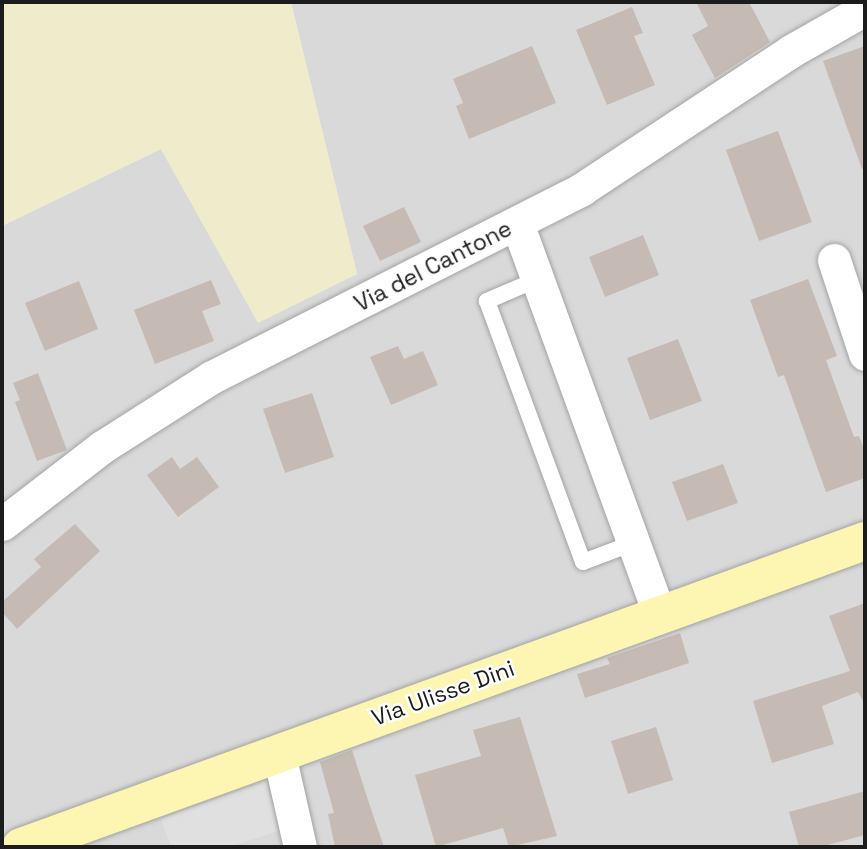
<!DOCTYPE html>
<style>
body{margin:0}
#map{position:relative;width:867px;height:849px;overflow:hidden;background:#eee8e1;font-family:"Space Grotesk",sans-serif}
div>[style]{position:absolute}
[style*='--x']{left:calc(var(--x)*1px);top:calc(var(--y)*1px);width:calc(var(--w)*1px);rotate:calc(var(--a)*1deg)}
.residential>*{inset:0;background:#dad9d9}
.farmland>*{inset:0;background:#eeeccb}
.parking>*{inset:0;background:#e0e0e0}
.building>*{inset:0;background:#c6bab4}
.roads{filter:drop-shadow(0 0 2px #a3a3a3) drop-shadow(0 0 2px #a3a3a3)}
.lane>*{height:16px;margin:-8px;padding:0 8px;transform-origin:8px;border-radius:8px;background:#fff}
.street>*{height:33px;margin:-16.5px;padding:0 16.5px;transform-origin:16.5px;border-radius:16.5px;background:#fff}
.secondary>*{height:38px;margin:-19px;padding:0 19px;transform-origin:19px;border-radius:19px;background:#fcf6b2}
span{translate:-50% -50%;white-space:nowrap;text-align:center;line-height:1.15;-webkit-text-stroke:5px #fff;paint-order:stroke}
.street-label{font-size:23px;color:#1c1c1c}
.frame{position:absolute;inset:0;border:4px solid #1c1c1c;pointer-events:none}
</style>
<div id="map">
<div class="residential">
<div style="clip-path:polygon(291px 2px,865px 2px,865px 847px,2px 847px,2px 226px,161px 149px,258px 322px,357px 274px)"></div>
</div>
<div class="farmland">
<div style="clip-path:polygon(2px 2px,291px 2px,357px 274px,258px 323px,161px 149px,2px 226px)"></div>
</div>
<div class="parking">
<div style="clip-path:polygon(267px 781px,278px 831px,230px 847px,171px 847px,161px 819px)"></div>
</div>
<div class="building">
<div style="clip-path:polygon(696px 2px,749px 2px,770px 42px,715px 78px,692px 35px,708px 26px)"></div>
<div style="clip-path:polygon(632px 7px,643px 33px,634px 36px,655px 85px,607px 105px,576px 30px)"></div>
<div style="clip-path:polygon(532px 46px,556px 103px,469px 139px,456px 106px,463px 103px,453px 79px)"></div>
<div style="clip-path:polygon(865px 46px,865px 168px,862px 169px,823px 61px)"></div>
<div style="clip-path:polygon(778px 131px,812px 222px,759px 241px,726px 150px)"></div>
<div style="clip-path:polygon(404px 207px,421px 242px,380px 261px,363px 226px)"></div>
<div style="clip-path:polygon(643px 235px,659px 275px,605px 297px,589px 257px)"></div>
<div style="clip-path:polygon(808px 279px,837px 356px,826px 360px,854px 437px,859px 436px,865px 452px,865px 478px,826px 492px,784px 375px,778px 377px,750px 300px)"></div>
<div style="clip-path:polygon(211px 280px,221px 304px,202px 311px,214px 341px,155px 364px,134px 310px)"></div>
<div style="clip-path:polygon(79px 281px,98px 329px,45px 351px,25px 303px)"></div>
<div style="clip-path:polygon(678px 339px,702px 401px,650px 420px,627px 358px)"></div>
<div style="clip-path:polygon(398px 346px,404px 359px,423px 351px,438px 385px,391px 405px,370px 357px)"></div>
<div style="clip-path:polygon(38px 373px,67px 450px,37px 461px,15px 402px,20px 400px,13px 383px)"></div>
<div style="clip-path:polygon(312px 393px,334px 457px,285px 473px,263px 409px)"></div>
<div style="clip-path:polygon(172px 457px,180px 469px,197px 457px,219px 487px,178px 517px,147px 475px)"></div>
<div style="clip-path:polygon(723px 464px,738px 503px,687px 521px,672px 482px)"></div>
<div style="clip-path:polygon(75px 524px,100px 551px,17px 629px,2px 612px,2px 602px,41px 567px,34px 559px)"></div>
<div style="clip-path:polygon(865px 603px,865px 704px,858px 692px,822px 706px,834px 744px,772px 763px,753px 701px,850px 671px,829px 616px)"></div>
<div style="clip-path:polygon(680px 633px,689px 663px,585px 698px,577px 674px,610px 664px,607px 658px)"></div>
<div style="clip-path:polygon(520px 717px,557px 836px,509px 847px,503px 828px,436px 847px,415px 775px,481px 756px,473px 730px)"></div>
<div style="clip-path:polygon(656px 727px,673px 780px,628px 794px,611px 741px)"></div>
<div style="clip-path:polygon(352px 750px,369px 803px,384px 847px,335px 847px,328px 814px,334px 813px,320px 762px)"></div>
<div style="clip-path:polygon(865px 791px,865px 835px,820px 847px,799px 847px,789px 812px)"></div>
</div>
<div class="roads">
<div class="lane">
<div style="--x:538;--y:279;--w:56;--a:156.7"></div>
<div style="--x:487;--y:301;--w:278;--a:69.8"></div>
<div style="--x:583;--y:562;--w:53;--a:-20.8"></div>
</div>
<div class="street">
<div style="--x:517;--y:223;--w:416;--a:70"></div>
<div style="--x:834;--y:260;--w:99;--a:71.7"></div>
<div style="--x:2;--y:524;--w:126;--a:-37.6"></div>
<div style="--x:102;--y:447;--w:130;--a:-32.5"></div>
<div style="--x:212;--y:377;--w:415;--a:-26.9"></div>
<div style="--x:582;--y:189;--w:250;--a:-33.4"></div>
<div style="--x:791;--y:51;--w:85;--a:-29.6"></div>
<div style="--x:279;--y:754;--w:95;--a:77.3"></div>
</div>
<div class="secondary">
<div style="--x:21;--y:847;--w:898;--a:-19.93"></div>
</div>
</div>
<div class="street-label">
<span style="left:433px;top:266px;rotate:-27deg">Via del Cantone</span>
<span style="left:443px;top:693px;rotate:-20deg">Via Ulisse Dini</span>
</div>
<div class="frame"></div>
</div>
